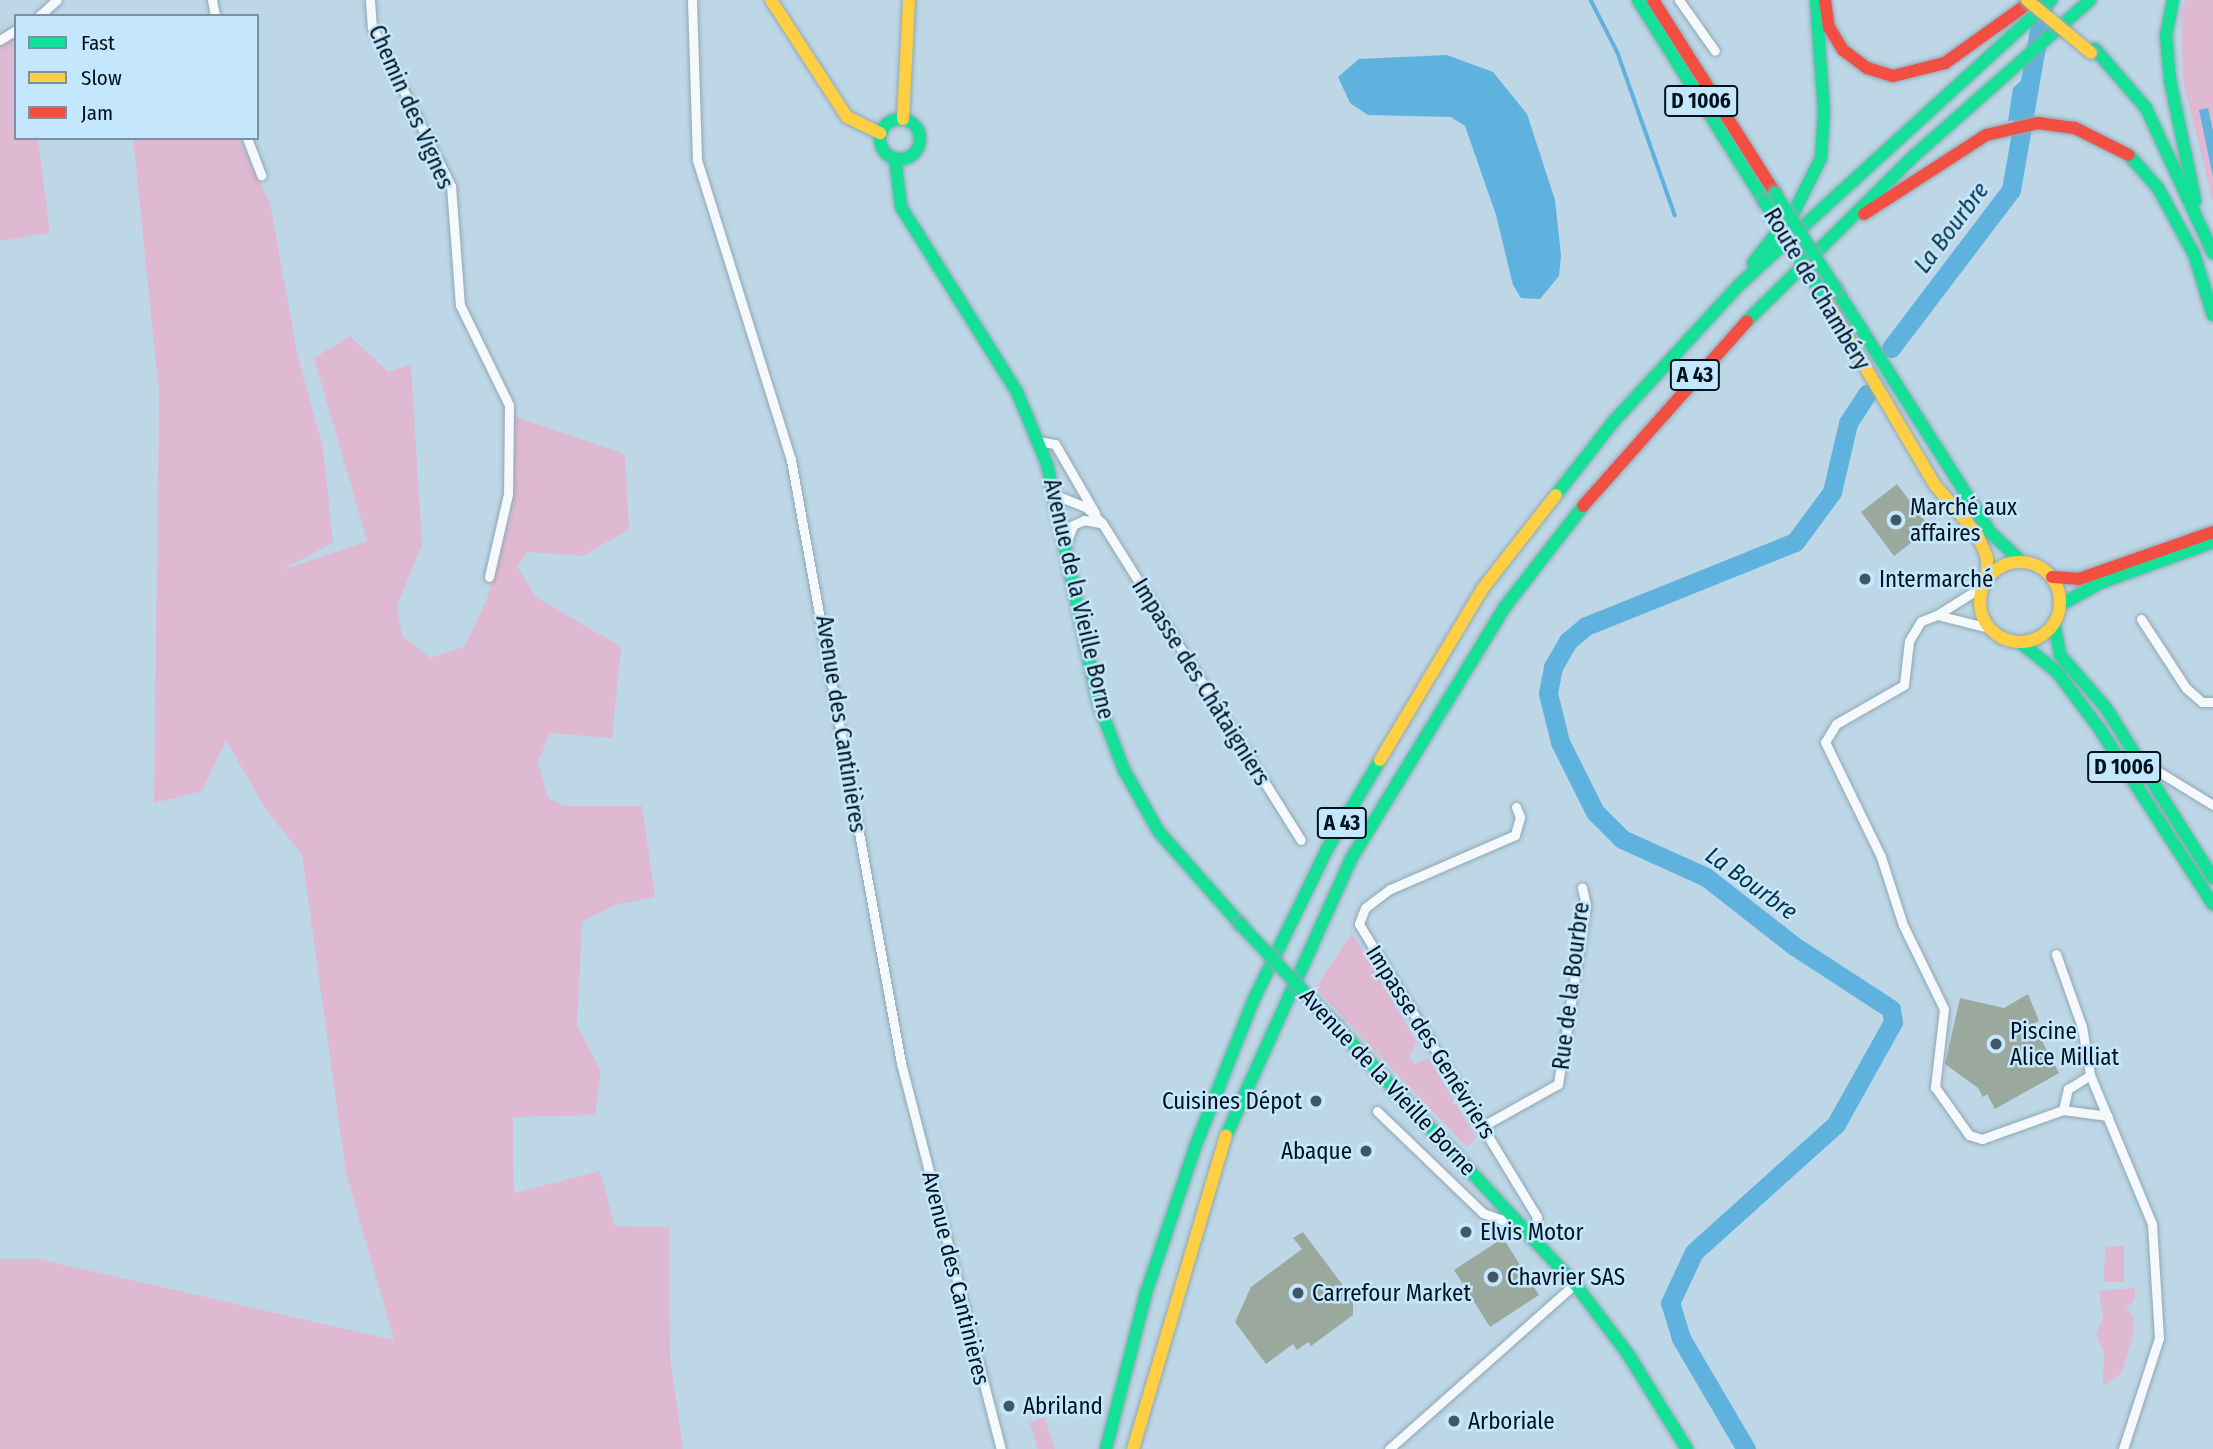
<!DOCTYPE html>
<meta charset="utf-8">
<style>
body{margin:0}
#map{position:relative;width:2213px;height:1449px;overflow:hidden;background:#bed7e7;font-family:"Fira Sans Condensed",sans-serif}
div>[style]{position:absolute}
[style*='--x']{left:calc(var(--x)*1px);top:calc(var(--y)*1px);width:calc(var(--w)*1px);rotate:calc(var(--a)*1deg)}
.green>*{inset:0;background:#dfb8d2}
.water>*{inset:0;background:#5fb2dd}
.stream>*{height:3.5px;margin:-1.75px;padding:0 1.75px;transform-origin:1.75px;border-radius:1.75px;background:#5fb2dd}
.river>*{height:19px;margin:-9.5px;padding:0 9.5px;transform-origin:9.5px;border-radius:9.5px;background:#5fb2dd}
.building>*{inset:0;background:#9ba89d}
.roads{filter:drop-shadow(0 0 2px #90a7b4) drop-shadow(0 0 2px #90a7b4)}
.street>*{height:9px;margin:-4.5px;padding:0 4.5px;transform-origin:4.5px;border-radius:4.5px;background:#f5f9fb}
.fast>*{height:12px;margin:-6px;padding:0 6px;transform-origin:6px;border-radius:6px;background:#16e098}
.fast>.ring{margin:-6px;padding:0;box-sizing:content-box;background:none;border:12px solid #16e098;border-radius:50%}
.slow>*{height:12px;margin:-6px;padding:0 6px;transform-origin:6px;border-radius:6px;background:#ffcf43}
.slow>.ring{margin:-6px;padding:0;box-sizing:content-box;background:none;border:12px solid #ffcf43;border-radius:50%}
.jam>*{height:12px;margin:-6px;padding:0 6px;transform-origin:6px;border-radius:6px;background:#f24e42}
.bridges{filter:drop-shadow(0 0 2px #90a7b4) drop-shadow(0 0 2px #90a7b4)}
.fast-bridge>*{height:12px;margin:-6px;padding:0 6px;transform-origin:6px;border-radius:6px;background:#16e098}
.slow-bridge>*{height:12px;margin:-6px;padding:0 6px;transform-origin:6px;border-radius:6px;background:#ffcf43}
.dots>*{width:19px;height:19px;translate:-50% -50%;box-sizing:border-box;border:4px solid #c4e7fd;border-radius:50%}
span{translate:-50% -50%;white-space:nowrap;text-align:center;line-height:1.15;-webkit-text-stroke:5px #c4e7fd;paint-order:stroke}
.shield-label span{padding:2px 5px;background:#c4e7fd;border:2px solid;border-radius:5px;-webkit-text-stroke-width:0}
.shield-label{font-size:21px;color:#00121e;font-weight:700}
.street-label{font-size:23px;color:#00121e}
.poi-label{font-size:23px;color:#00121e}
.left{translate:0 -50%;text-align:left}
.right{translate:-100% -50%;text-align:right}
.water-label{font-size:24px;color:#04334a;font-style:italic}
.legend{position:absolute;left:14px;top:14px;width:245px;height:126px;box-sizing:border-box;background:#c4e7fd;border:2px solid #7692a4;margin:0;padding:9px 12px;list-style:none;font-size:21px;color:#00121e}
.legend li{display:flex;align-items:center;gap:14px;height:35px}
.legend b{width:35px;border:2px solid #7692a4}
</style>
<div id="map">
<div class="green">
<div style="clip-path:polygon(2186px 0,2213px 0,2213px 202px,2183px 81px,2181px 12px)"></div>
<div style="clip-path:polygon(16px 27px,16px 138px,38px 138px,50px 233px,0 241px,0 37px)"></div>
<div style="clip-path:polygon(133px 138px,238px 138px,270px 203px,298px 357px,323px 448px,333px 543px,279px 571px,367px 541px,314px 358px,350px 336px,388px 372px,411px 365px,422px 545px,397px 605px,402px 636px,430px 658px,465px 646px,488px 596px,511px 514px,513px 416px,625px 454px,629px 529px,583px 556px,528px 552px,517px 566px,536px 597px,621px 647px,612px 738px,550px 733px,538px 762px,548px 798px,564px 806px,642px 806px,655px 897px,614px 905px,582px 922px,577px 1026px,601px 1071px,595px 1115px,513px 1117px,514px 1193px,600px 1171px,615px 1226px,669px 1227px,670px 1357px,683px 1449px,0 1449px,0 1259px,38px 1259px,394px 1340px,346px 1173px,302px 855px,265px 808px,226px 740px,202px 791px,154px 803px,159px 393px)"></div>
<div style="clip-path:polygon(1352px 933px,1417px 1042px,1409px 1057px,1415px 1064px,1428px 1058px,1476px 1138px,1467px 1147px,1315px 988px)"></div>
<div style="clip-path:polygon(2105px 1246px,2124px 1246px,2124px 1282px,2104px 1282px)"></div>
<div style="clip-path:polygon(2135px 1288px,2135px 1299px,2126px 1308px,2133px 1316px,2134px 1332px,2121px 1374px,2103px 1387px,2104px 1353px,2096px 1334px,2103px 1318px,2099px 1291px)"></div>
<div style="clip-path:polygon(1044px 1417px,1055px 1449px,1038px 1449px,1030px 1423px)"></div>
</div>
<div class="water">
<div style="clip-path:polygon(1447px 55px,1493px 72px,1527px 114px,1555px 200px,1561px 255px,1559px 276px,1540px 299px,1521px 298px,1513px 285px,1496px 215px,1465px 126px,1451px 117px,1368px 115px,1350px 103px,1338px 77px,1359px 59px)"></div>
<div style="clip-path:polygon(2040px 64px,2032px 118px,2008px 121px,2013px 88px)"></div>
<div style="clip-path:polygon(2208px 108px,2213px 131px,2213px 177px,2199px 110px)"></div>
</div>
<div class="stream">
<div style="--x:1591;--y:0;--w:59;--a:63"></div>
<div style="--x:1618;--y:53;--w:172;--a:70.6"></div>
</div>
<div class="river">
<div style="--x:1891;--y:348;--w:198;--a:-52.8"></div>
<div style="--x:2011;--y:190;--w:193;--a:-80.1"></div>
<div style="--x:1746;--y:1449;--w:129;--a:-120.4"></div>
<div style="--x:1681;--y:1338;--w:37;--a:-107"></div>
<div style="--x:1670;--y:1303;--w:56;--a:-64.8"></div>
<div style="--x:1694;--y:1252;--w:191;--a:-42"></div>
<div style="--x:1836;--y:1124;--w:117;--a:-60.8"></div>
<div style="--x:1893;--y:1022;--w:13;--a:-99"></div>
<div style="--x:1891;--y:1009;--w:117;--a:-146.9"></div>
<div style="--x:1793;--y:945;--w:110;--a:-142"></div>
<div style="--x:1706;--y:877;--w:92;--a:-155.7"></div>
<div style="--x:1622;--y:839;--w:38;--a:-135"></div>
<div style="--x:1595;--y:812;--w:78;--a:-116.6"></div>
<div style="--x:1560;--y:742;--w:50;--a:-103.8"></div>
<div style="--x:1548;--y:693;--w:26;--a:-79"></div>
<div style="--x:1553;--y:667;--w:30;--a:-60"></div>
<div style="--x:1568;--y:641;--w:23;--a:-40"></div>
<div style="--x:1586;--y:626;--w:225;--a:-21.9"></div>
<div style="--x:1795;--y:542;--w:62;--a:-53.5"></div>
<div style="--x:1832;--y:492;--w:71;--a:-76.9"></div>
<div style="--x:1848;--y:423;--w:35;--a:-57"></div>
</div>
<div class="building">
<div style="clip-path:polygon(1897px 484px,1930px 528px,1894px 556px,1861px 512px)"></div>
<div style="clip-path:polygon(2028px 994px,2039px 1021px,2033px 1024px,2059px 1073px,1995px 1109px,1987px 1094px,1983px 1097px,1978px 1088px,1945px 1064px,1960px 998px,2004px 1008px)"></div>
<div style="clip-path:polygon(1303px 1232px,1353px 1299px,1353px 1315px,1311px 1346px,1308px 1342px,1297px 1350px,1293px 1344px,1266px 1364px,1235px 1322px,1251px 1287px,1302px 1249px,1293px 1238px)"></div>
<div style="clip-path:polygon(1503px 1238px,1539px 1295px,1490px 1327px,1454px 1270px)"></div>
</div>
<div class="roads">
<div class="street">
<div style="--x:212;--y:0;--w:16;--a:79"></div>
<div style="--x:370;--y:0;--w:27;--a:86"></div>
<div style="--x:372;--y:27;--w:178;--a:63.6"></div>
<div style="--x:451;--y:186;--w:119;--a:85.7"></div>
<div style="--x:460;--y:305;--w:111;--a:63.9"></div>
<div style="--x:509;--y:405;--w:89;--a:90.6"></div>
<div style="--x:508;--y:494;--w:85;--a:102.9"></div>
<div style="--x:692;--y:0;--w:160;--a:88.2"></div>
<div style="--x:697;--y:160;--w:314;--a:72.6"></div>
<div style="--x:791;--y:460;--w:613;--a:79.66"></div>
<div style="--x:901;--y:1063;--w:399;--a:75.5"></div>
<div style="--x:1679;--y:0;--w:62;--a:54.8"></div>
<div style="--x:39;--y:16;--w:24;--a:-42"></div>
<div style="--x:0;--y:40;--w:19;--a:-32"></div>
<div style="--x:247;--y:138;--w:40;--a:69"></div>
<div style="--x:1038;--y:441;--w:17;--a:10"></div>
<div style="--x:1055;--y:444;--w:80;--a:59.9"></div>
<div style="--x:1058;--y:496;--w:31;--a:22"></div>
<div style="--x:1087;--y:508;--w:21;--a:45"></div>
<div style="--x:1102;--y:523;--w:374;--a:57.9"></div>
<div style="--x:1067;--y:541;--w:17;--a:-69"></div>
<div style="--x:1073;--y:525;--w:12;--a:-24"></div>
<div style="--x:1084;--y:520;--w:16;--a:11"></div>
<div style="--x:1983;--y:586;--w:54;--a:147.8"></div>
<div style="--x:1937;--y:615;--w:54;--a:14"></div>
<div style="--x:1937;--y:615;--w:17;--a:159"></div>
<div style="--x:1921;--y:621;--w:23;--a:121"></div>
<div style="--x:1909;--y:641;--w:44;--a:96.5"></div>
<div style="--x:1904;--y:685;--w:78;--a:150.2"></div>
<div style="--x:1836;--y:724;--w:21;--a:121"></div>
<div style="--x:1825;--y:742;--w:128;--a:64"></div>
<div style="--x:1881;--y:857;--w:71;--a:72.1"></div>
<div style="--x:1903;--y:925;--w:93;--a:64"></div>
<div style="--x:1944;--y:1009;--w:79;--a:96.6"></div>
<div style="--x:1935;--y:1087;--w:59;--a:54.7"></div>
<div style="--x:1969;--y:1135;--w:14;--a:17"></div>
<div style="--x:1982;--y:1139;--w:86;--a:-19.7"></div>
<div style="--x:2063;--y:1110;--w:45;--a:7.6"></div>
<div style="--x:2141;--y:619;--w:82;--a:56.9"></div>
<div style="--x:2186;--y:688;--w:21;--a:41"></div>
<div style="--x:2202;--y:702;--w:11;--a:0"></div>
<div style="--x:2146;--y:764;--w:79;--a:31.5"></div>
<div style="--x:1516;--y:807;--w:11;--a:68"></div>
<div style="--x:1520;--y:817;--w:19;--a:106"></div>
<div style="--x:1515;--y:835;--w:136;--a:156.6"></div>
<div style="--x:1390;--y:889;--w:31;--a:143"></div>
<div style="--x:1365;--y:908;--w:17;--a:111"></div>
<div style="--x:1359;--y:924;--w:343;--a:58.7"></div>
<div style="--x:1537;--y:1217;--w:20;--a:101"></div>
<div style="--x:2056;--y:954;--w:77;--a:70.4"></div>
<div style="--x:2082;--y:1027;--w:49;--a:80.5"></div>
<div style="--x:2090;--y:1075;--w:161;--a:67.4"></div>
<div style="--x:2152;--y:1224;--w:114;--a:86.5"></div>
<div style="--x:2159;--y:1338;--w:117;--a:108"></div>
<div style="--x:2063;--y:1110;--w:22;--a:-77"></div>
<div style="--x:2068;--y:1089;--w:26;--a:-32"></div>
<div style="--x:1377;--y:1111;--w:147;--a:43.9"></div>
<div style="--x:1483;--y:1213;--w:20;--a:20"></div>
<div style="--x:1502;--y:1220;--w:11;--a:-27"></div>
<div style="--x:1483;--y:1126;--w:86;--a:-29.2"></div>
<div style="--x:1558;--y:1084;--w:181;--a:-81.1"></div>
<div style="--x:1586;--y:905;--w:18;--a:-103"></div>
<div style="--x:1389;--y:1449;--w:249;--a:-41.6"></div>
</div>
<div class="fast">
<div style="--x:1638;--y:0;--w:237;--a:57.9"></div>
<div style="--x:2173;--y:0;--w:36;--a:101"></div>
<div style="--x:2166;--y:35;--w:45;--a:84.9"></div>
<div style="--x:2170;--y:80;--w:123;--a:78.2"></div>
<div style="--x:2095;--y:49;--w:78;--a:49.2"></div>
<div style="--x:2146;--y:108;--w:160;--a:65.2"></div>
<div class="ring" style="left:880px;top:119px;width:28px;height:28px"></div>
<div style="--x:2129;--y:155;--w:44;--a:48.7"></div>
<div style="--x:2158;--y:188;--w:75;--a:61.4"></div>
<div style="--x:2194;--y:254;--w:64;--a:72.7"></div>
<div style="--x:895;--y:158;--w:49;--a:83"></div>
<div style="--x:901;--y:207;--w:218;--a:57.9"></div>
<div style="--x:1017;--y:392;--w:78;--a:67.4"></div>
<div style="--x:1047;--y:464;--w:243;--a:77.9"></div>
<div style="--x:1098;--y:702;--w:73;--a:69.1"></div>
<div style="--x:1124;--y:770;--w:71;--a:60.6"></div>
<div style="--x:1159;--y:832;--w:123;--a:48.6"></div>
<div style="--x:1753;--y:263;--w:68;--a:-51.6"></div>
<div style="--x:1795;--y:210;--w:58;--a:-63.4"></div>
<div style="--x:1821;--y:158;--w:46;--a:-86.3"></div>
<div style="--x:1824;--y:112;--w:112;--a:-94.1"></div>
<div style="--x:1836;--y:289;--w:288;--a:57.6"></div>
<div style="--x:1990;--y:532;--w:44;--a:43.2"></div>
<div style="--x:1747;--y:321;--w:236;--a:-44.7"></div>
<div style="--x:1915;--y:155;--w:234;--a:-41.5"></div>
<div style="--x:1556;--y:495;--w:94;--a:-51.9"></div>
<div style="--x:1614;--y:421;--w:185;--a:-47.4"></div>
<div style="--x:1739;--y:285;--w:423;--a:-42.4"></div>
<div style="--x:2060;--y:605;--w:48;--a:-28.7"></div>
<div style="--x:2102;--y:582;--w:118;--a:-19.8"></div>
<div style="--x:2054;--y:623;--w:33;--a:79"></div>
<div style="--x:2060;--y:655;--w:70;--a:49"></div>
<div style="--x:2106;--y:708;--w:201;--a:57.8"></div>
<div style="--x:2021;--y:643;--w:46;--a:38.9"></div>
<div style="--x:2057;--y:672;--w:70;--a:53.1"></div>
<div style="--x:2099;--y:728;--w:210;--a:57.1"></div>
<div style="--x:1336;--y:1026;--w:352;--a:47.2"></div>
<div style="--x:1575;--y:1284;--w:88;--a:52.9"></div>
<div style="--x:1628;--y:1354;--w:112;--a:58.2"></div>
<div style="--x:1226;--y:1136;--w:304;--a:-65.7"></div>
<div style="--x:1351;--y:859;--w:294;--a:-58.6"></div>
<div style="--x:1504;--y:608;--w:129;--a:-52.2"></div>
<div style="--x:1106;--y:1449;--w:161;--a:-75.6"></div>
<div style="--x:1146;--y:1293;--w:154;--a:-71.4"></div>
<div style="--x:1195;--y:1147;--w:159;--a:-68.3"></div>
<div style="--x:1254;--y:999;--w:167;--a:-64"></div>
<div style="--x:1327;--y:849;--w:104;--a:-59.2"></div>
</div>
<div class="slow">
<div style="--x:771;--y:0;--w:140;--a:57"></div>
<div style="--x:847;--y:117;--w:37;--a:26"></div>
<div style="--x:903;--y:119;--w:119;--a:-87.1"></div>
<div style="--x:1825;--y:299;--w:216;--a:59.4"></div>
<div style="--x:1935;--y:485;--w:65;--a:49.4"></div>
<div style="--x:1977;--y:534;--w:25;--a:67"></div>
<div style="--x:1987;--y:557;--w:21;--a:90"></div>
<div class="ring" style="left:1980px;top:562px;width:68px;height:68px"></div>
<div style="--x:1380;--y:760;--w:200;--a:-59.1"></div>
<div style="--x:1483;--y:588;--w:118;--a:-51.9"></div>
<div style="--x:1133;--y:1449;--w:327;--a:-73.5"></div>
</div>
<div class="jam">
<div style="--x:1653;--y:0;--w:228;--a:57.7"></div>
<div style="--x:1825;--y:0;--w:27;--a:82"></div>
<div style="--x:1829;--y:27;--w:27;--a:59"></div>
<div style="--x:1843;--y:50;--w:30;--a:37"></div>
<div style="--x:1867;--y:68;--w:27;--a:17"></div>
<div style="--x:1893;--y:76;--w:54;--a:-14"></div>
<div style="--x:1945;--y:63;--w:108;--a:-35.6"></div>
<div style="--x:1864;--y:214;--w:145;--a:-32.9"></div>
<div style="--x:1986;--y:135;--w:53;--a:-13"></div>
<div style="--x:2038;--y:123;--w:37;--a:8"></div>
<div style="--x:2075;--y:128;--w:60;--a:26.6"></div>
<div style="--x:1583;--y:506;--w:247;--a:-48.4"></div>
<div style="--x:2052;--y:577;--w:27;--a:4"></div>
<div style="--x:2079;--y:579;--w:142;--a:-19.3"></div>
</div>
</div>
<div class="bridges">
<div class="fast-bridge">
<div style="--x:1775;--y:193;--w:114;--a:57.6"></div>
<div style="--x:1764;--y:201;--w:115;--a:58.1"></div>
<div style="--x:1240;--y:924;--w:140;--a:46.7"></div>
</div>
<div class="slow-bridge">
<div style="--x:2027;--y:0;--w:83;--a:39.6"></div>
</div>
</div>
<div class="dots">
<div style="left:1896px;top:520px;background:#425764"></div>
<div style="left:1865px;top:579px;background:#425764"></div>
<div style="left:1996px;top:1044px;background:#425764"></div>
<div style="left:1316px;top:1101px;background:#425764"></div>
<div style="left:1366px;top:1151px;background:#425764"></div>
<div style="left:1466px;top:1232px;background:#425764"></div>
<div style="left:1493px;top:1277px;background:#425764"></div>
<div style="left:1298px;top:1293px;background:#425764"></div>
<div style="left:1009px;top:1406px;background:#425764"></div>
<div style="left:1454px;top:1421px;background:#425764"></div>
</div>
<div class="shield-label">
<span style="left:1701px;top:101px">D 1006</span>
<span style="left:1695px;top:375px">A 43</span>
<span style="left:2124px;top:767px">D 1006</span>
<span style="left:1342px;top:823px">A 43</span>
</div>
<div class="street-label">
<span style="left:411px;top:107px;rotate:66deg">Chemin des Vignes</span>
<span style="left:1817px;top:289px;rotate:59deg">Route de Chambéry</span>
<span style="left:1079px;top:599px;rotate:77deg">Avenue de la Vieille Borne</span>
<span style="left:1201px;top:682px;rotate:58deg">Impasse des Châtaigniers</span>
<span style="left:841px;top:724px;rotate:81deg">Avenue des Cantinières</span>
<span style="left:1571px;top:986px;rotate:-83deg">Rue de la Bourbre</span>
<span style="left:1431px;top:1042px;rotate:58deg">Impasse des Genévriers</span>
<span style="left:1388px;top:1082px;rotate:47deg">Avenue de la Vieille Borne</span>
<span style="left:956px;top:1278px;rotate:76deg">Avenue des Cantinières</span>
</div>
<div class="poi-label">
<span class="left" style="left:1910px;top:520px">Marché aux<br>affaires</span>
<span class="left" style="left:1879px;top:579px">Intermarché</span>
<span class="left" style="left:2010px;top:1044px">Piscine<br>Alice Milliat</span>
<span class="right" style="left:1302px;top:1101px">Cuisines Dépot</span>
<span class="right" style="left:1352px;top:1151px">Abaque</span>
<span class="left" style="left:1480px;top:1232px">Elvis Motor</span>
<span class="left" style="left:1507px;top:1277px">Chavrier SAS</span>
<span class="left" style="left:1312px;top:1293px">Carrefour Market</span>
<span class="left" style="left:1023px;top:1406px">Abriland</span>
<span class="left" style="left:1468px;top:1421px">Arboriale</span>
</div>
<div class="water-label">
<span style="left:1952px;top:228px;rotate:-53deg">La Bourbre</span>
<span style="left:1751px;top:884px;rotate:36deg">La Bourbre</span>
</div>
<ul class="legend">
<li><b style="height:9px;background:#16e098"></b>Fast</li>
<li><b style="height:9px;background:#ffcf43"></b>Slow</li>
<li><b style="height:9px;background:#f24e42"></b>Jam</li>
</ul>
</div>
